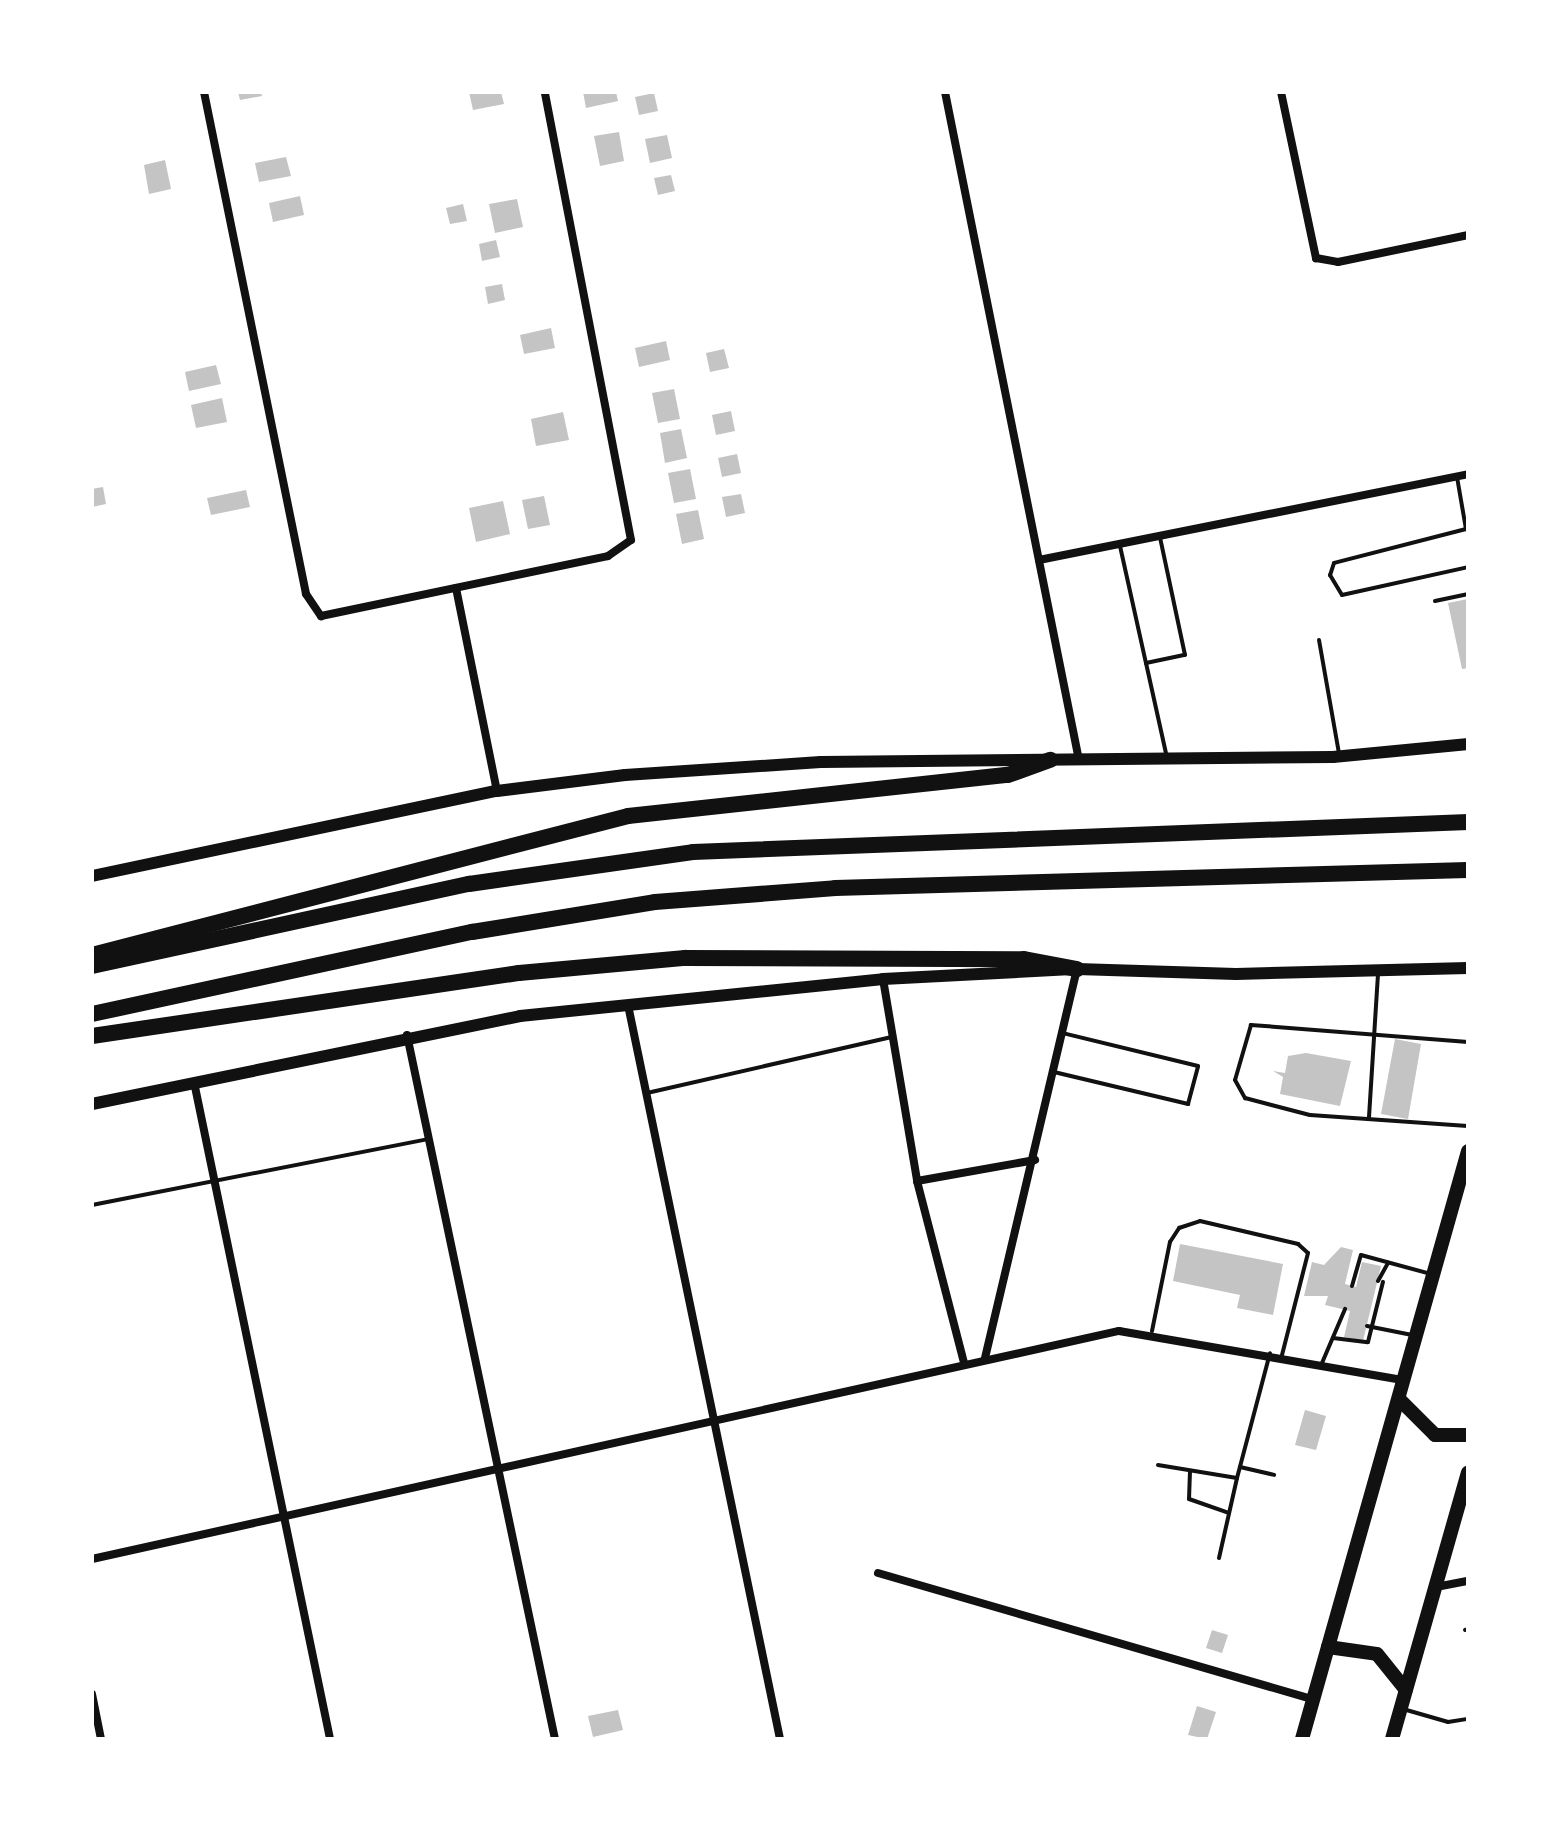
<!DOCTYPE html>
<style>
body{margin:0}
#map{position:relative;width:1560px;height:1831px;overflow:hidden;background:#fff;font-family:"PT Sans Narrow",sans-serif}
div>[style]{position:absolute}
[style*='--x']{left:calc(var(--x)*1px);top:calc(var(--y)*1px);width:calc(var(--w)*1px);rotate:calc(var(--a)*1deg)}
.building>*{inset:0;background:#c4c4c4}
.service>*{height:4px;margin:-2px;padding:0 2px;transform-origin:2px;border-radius:2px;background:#111}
.minor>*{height:8px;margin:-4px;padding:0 4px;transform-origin:4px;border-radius:4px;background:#111}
.secondary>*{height:12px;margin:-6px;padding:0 6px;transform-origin:6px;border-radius:6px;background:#111}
.primary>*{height:14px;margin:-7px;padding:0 7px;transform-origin:7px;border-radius:7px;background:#111}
.motorway>*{height:16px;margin:-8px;padding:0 8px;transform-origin:8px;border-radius:8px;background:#111}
span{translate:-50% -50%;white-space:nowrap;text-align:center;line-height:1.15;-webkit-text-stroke:7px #fff;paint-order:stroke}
.frame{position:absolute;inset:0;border:94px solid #fff;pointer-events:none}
</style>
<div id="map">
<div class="building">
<div style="clip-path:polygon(238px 92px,261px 92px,262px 96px,240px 100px)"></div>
<div style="clip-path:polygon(469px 92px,501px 92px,504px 104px,473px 110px)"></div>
<div style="clip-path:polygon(583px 92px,616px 92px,618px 101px,586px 108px)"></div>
<div style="clip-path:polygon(654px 93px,658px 111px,639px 115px,635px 97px)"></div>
<div style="clip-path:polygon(619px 132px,624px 161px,600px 166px,594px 136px)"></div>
<div style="clip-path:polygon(667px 135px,672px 158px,650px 163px,645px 139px)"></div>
<div style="clip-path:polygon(286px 157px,291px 176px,259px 182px,255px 163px)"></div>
<div style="clip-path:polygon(165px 160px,171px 189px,149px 194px,144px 165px)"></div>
<div style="clip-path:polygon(671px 175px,675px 191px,658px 195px,654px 178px)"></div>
<div style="clip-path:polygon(300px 196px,304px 215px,273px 222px,269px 203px)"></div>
<div style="clip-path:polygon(517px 199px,523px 227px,495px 233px,489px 204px)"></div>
<div style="clip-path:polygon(463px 204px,467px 221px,450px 224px,446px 208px)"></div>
<div style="clip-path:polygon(496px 240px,500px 257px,482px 261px,479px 244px)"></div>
<div style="clip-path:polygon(502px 284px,505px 300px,488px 304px,485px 287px)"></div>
<div style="clip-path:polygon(551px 328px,555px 348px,524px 354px,520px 335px)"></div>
<div style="clip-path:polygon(666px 341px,670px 360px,639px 367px,635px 348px)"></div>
<div style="clip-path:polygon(724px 349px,729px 368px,710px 372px,706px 353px)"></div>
<div style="clip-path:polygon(216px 365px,221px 384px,189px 391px,185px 372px)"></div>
<div style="clip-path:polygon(674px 389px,680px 419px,658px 423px,652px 393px)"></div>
<div style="clip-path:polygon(222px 398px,227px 422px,196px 428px,191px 405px)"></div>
<div style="clip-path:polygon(731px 411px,735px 431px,716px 435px,712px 415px)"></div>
<div style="clip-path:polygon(563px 412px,569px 440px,536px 446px,531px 419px)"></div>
<div style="clip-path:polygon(681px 429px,687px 458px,665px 463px,660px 433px)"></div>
<div style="clip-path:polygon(737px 454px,741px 473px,722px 477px,718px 458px)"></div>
<div style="clip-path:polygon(690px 469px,696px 499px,674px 503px,668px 473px)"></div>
<div style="clip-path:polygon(103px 487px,106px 504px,92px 507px,92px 489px)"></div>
<div style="clip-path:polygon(246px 490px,250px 507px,211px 515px,207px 498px)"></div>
<div style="clip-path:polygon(741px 494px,745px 513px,726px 517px,722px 497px)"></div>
<div style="clip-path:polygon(544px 496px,550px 525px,528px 529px,522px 500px)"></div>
<div style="clip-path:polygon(503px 501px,510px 534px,476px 542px,469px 508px)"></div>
<div style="clip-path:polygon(698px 510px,704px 539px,682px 544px,676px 514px)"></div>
<div style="clip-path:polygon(1468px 599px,1468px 668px,1462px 669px,1448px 603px)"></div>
<div style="clip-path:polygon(1395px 1039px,1421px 1044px,1408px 1119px,1381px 1114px)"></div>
<div style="clip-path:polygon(1306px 1053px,1351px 1061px,1340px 1106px,1280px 1094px,1283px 1077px,1273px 1071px,1285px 1073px,1288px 1056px)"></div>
<div style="clip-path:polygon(1180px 1244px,1283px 1264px,1273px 1315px,1237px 1308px,1240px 1295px,1173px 1281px)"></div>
<div style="clip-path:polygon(1341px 1247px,1353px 1250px,1345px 1284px,1356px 1287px,1362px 1262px,1381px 1266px,1363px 1341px,1344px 1337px,1350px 1311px,1325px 1305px,1328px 1296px,1304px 1296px,1312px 1262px,1324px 1265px)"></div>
<div style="clip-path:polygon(1305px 1410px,1326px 1416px,1316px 1450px,1295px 1445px)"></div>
<div style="clip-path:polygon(1212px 1630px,1228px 1635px,1222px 1653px,1206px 1648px)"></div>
<div style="clip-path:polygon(1197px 1706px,1216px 1712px,1207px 1739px,1188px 1735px)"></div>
<div style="clip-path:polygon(618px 1710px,623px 1730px,593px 1737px,588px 1716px)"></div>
</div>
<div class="service">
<div style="--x:1457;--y:477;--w:53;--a:80.2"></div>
<div style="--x:1466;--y:529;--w:136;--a:165.6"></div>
<div style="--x:1334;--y:563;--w:13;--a:108"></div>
<div style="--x:1330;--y:575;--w:23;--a:59"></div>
<div style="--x:1342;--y:595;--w:129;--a:-12.5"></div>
<div style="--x:1120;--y:546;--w:120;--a:77.5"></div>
<div style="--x:1146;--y:663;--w:40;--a:-12"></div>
<div style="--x:1185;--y:655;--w:121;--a:-102"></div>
<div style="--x:1435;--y:601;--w:34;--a:-12"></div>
<div style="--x:1319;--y:640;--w:116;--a:80"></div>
<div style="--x:1146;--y:663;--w:97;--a:77.5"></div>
<div style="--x:1468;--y:1042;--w:218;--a:-175.5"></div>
<div style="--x:1251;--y:1025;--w:57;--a:106.2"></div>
<div style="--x:1235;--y:1080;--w:21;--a:61"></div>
<div style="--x:1245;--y:1098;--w:67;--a:14.7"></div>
<div style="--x:1310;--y:1115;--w:158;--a:4"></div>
<div style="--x:1054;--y:1072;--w:138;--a:13.4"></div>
<div style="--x:1188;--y:1104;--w:39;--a:-75"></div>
<div style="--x:1198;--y:1066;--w:139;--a:-166.3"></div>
<div style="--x:647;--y:1093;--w:251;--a:-12.9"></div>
<div style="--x:1369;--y:1117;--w:145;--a:-86.4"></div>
<div style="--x:92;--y:1205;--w:341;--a:-11.1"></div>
<div style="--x:1378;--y:1281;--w:21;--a:-61"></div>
<div style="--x:1352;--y:1286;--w:32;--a:-74"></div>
<div style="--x:1361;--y:1255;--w:73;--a:15.2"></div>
<div style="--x:1367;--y:1326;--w:46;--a:11.3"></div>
<div style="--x:1152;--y:1331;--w:91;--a:-78.6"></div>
<div style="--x:1170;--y:1242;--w:17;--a:-57"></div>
<div style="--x:1179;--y:1228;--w:22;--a:-18"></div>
<div style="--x:1200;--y:1221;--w:101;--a:13.2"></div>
<div style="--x:1298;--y:1244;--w:13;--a:42"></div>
<div style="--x:1308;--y:1253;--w:105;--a:104.3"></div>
<div style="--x:1333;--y:1338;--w:35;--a:7"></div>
<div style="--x:1368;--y:1342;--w:62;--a:-76"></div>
<div style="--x:1322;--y:1363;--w:59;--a:-66.9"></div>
<div style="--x:1158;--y:1465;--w:80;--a:9.3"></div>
<div style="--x:1237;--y:1478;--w:129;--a:-75.2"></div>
<div style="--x:1240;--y:1467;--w:35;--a:13"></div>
<div style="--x:1190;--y:1471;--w:28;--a:92"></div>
<div style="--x:1189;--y:1499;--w:42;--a:19.3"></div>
<div style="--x:1219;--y:1558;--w:82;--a:-77.3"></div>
<div style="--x:1465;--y:1630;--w:3;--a:-18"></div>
<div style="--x:1403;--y:1709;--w:47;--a:16.1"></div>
<div style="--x:1448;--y:1722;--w:20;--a:-9"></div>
</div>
<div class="minor">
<div style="--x:204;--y:92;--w:512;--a:78.51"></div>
<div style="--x:306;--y:594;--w:27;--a:56"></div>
<div style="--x:321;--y:616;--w:293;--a:-11.8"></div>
<div style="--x:608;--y:556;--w:28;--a:-35"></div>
<div style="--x:631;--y:540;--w:456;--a:-100.9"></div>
<div style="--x:945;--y:92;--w:681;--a:78.66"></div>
<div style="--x:1281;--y:92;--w:170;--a:78.1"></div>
<div style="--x:1316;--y:258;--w:22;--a:10"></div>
<div style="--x:1338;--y:262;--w:133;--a:-11.7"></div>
<div style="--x:1039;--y:560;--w:438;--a:-11.3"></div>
<div style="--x:456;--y:588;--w:207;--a:78.6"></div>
<div style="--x:883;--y:979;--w:205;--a:80.4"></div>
<div style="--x:917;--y:1181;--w:188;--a:75.5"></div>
<div style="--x:628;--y:1005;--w:750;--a:78.3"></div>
<div style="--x:407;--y:1035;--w:719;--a:78.13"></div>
<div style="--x:194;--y:1082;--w:671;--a:78.3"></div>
<div style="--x:917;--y:1181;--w:120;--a:-10.1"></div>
<div style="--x:985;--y:1358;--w:400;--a:-76.7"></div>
<div style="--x:92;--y:1559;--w:1052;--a:-12.52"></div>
<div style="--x:1119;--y:1331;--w:289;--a:9.8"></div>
<div style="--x:878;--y:1573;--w:453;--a:16.2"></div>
<div style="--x:1436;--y:1587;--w:33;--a:-11"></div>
<div style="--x:92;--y:1694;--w:46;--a:78.7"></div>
</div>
<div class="secondary">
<div style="--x:92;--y:876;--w:414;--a:-11.9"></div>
<div style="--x:497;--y:791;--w:129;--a:-7.1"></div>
<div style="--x:625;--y:775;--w:196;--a:-3.8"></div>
<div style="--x:821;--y:762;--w:512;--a:-0.56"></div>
<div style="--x:1333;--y:757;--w:136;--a:-5.5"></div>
<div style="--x:92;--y:1104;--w:437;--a:-11.6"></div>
<div style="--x:520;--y:1016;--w:365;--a:-5.8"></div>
<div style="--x:883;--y:979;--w:194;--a:-3"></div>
<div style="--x:1077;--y:969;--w:159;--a:1.8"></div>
<div style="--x:1236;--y:974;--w:232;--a:-1.5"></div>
</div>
<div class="primary">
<div style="--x:1399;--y:1399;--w:51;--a:45"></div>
<div style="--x:1435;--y:1435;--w:33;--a:0"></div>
<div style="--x:1328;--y:1647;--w:49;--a:8.1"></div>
<div style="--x:1377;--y:1654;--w:46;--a:51.1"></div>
<div style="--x:1302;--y:1739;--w:611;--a:-74.23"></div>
<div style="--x:1392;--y:1739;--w:277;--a:-74.1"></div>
</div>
<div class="motorway">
<div style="--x:92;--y:955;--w:554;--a:-14.54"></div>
<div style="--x:628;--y:816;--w:382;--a:-6.2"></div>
<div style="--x:1008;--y:775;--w:45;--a:-19.7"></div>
<div style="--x:92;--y:966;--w:386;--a:-12.3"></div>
<div style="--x:469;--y:884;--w:226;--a:-8.1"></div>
<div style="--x:693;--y:852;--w:776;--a:-2.22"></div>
<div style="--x:92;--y:1014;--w:389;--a:-12.2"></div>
<div style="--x:472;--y:932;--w:185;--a:-9.3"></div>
<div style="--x:655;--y:902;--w:181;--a:-4.4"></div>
<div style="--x:835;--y:888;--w:633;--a:-1.63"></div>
<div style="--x:92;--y:1036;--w:432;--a:-8.4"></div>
<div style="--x:519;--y:973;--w:167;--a:-5.2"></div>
<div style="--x:685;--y:958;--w:339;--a:0.2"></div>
<div style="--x:1024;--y:959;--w:54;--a:10.7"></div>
</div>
<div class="frame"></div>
</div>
